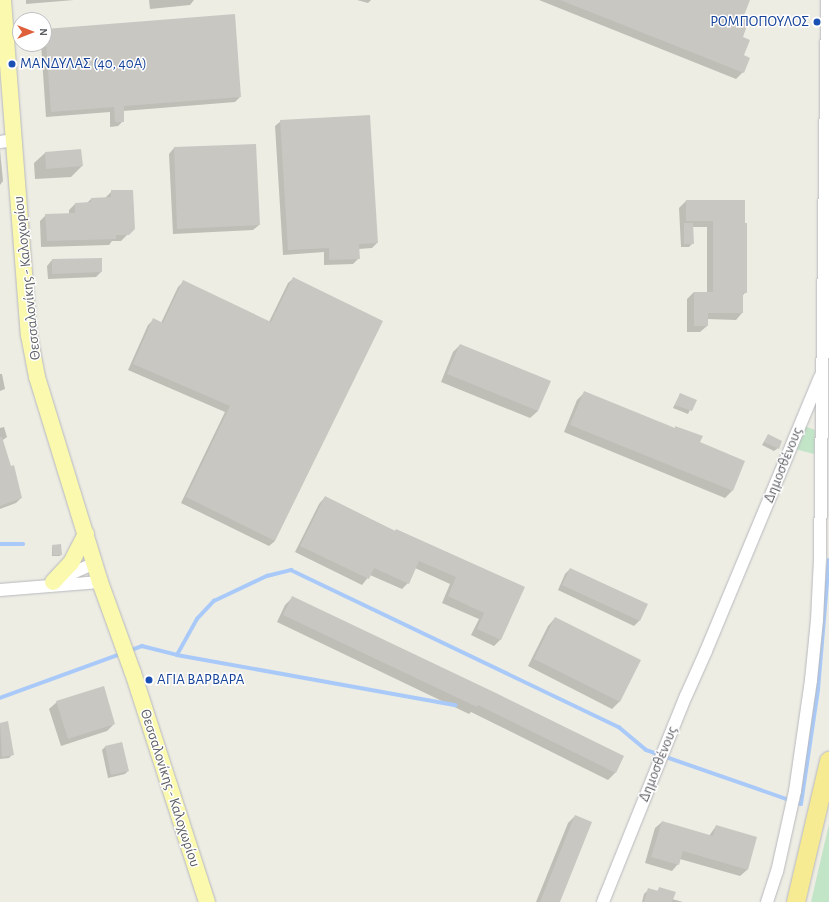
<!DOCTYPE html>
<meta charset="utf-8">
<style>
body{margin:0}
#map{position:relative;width:829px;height:902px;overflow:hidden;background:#eeede4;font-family:"Alegreya Sans",sans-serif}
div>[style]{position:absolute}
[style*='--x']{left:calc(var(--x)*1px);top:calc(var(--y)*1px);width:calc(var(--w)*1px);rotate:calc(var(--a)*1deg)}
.green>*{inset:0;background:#c2e4c7}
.shadow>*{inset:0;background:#0003}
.stream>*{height:3.5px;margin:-1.75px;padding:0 1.75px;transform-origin:1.75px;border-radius:1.75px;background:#a9caf9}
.building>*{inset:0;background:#c9c7c2}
.roads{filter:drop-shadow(0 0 1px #b7b8bd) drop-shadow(0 0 1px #b7b8bd)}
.minor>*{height:12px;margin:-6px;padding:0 6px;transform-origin:6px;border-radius:6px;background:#fff}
.major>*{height:16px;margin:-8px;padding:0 8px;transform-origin:8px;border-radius:8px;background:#faf9ad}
.highway>*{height:18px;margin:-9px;padding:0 9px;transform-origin:9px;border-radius:9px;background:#f6eb93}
.dots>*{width:11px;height:11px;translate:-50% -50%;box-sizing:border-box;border:2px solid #fff;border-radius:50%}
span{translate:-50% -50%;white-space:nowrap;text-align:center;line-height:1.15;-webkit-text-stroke:3px #fff;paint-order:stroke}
.transit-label{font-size:15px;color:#164399}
.right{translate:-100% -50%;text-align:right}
.left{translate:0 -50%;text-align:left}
.street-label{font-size:15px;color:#5c5e64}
.north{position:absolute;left:12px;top:12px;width:40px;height:40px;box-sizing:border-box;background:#fff;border:1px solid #bebfc1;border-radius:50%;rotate:90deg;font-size:11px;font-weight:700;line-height:16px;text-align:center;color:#5c5e64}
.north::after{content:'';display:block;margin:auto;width:14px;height:18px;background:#de5f3a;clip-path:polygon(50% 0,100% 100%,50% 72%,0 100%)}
</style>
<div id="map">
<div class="green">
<div style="clip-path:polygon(804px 426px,815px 430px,814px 454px,795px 449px)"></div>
<div style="clip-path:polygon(829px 824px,829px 902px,811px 902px)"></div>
</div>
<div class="shadow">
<div style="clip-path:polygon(26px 0,74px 0,26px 4px)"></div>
<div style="clip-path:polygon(149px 0,194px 0,190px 5px,150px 9px)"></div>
<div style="clip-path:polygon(357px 0,371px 0,368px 3px)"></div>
<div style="clip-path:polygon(539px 0,749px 0,742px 18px,743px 72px,736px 79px)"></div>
<div style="clip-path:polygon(45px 30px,240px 97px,235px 102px,123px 111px,123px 121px,118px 126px,110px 127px,110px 112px,46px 117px,41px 44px,44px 44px)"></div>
<div style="clip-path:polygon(281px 121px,377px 243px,372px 248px,358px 249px,359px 258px,353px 264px,324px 265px,324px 252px,283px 255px,275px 126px)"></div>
<div style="clip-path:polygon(255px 145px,259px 225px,253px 230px,173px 234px,169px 154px,174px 148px)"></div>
<div style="clip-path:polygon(0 150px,3px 181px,0 185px)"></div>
<div style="clip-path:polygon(45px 153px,82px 166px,71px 177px,35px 179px,34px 163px)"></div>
<div style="clip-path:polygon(112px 191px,134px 228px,121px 241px,112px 241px,109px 245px,41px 247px,40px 221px,46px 215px,69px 214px,69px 210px,75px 204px,86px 204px,91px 199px,105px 198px)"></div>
<div style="clip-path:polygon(686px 201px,744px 201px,746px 292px,742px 296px,742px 313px,736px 320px,707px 319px,707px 326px,700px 332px,687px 332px,687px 299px,694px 292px,707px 292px,707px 227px,692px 227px,693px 243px,689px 247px,681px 247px,679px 208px)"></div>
<div style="clip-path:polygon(52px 260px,101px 272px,96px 277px,48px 279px,47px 266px)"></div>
<div style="clip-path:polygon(294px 278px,275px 541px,269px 546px,181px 503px,225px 412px,128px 370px,148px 325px,153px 320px,161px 323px,178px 287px,184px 281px,269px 322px,288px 283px)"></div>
<div style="clip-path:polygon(460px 345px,538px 411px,530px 418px,441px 382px,453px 352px)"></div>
<div style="clip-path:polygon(0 374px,2px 374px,5px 389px,0 391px)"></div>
<div style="clip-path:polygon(584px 393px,674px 429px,699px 443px,732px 491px,725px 498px,564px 432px,577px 400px)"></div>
<div style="clip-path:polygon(680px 394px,695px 400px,688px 414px,673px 408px)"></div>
<div style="clip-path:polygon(4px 427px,7px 437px,0 442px,0 428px)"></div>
<div style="clip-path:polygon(768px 435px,778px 448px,774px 451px,762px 445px)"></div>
<div style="clip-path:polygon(0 452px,21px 498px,16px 503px,0 509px)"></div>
<div style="clip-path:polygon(325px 497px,395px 531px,524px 587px,501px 639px,494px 646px,471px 635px,479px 619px,442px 603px,450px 584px,415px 568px,408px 583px,402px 589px,370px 575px,362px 585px,295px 552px,319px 504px)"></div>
<div style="clip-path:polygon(52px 546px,61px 554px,60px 556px,52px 556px)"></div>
<div style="clip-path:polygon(570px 569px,640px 620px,634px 626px,558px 590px,565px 574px)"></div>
<div style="clip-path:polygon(292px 598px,623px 757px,615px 773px,608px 780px,471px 712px,469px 714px,277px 622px,285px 605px)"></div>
<div style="clip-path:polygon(555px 618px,620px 701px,612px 709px,528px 666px,548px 626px)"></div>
<div style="clip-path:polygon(57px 702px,114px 724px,107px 731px,61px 746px,49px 709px)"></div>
<div style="clip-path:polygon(7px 722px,13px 754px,9px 758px,0 759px,0 724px)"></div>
<div style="clip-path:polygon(122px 743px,128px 771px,125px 774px,108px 778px,102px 750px,105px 747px)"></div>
<div style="clip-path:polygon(575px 816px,559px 902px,536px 902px,568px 823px)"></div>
<div style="clip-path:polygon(662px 822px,709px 836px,716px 826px,756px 838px,747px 870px,740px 876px,680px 859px,678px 864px,672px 871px,645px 863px,655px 828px)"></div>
<div style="clip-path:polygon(660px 888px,672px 899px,683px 902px,642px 902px,644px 894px,649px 889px,656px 892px)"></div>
</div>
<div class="stream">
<div style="--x:0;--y:544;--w:23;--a:0"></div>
<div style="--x:129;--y:651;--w:14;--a:-21"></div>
<div style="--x:142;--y:646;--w:36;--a:14"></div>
<div style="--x:177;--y:655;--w:41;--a:-60.9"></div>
<div style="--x:197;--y:619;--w:25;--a:-47"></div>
<div style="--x:214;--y:601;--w:59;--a:-25.3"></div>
<div style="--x:267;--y:576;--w:25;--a:-14"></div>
<div style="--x:291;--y:570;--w:364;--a:25.6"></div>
<div style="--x:619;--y:727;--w:35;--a:40"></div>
<div style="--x:646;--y:750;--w:164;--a:19.2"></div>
<div style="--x:801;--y:804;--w:115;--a:-81.5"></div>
<div style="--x:818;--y:690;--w:130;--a:-85.2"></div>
<div style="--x:177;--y:655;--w:283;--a:10.2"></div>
<div style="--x:0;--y:698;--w:129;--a:-20"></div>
</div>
<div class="building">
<div style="clip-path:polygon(560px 0,750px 0,743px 18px,749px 20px,743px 37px,750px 40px,744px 55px,750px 58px,744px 73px)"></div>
<div style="clip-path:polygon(235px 14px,241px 97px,124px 106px,124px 122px,115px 122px,114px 107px,51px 112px,45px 29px)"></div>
<div style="clip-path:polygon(370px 115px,378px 243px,359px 244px,360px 259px,329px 260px,329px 248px,288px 250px,280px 120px)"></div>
<div style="clip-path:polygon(256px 144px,260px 225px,177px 229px,174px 147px)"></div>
<div style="clip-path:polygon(81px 149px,83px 166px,46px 169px,45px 152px)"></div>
<div style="clip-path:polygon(111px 190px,133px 190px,135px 229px,129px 235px,116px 235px,116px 239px,47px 241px,45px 214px,75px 213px,75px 203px,91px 202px,91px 198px,111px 197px)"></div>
<div style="clip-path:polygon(686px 200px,745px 200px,745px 223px,747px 223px,747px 293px,743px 293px,743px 313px,708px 313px,708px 326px,694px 326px,694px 292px,713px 292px,713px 221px,686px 221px)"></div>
<div style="clip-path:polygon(684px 223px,693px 223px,694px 244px,684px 244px)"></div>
<div style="clip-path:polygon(102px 258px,102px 272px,52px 274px,52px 259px)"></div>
<div style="clip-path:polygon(293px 277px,383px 321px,275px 541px,186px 497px,230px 406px,133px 364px,153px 318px,163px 323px,183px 280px,271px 322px)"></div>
<div style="clip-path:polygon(460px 344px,551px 381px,538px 411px,447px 374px)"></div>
<div style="clip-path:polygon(584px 391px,675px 428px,675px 426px,703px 436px,700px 442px,745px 461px,733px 491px,570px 425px)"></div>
<div style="clip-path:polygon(680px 393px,697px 400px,692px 411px,675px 405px)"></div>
<div style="clip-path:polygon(768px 434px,782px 441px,779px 449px,764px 442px)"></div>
<div style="clip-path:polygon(0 437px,2px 437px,11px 466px,14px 465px,22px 498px,0 506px)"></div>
<div style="clip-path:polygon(325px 496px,395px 531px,396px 529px,525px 587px,501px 640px,477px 629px,484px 613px,448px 596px,456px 577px,419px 561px,409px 584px,374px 568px,369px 579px,300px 546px)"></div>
<div style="clip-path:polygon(61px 544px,62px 555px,53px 555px,52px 545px)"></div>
<div style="clip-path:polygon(570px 568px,648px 604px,640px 621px,562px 585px)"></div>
<div style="clip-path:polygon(292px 596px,498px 694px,624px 756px,616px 773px,478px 705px,477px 707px,283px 615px)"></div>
<div style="clip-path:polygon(555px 617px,641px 660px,620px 702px,534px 659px)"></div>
<div style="clip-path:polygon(104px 686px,115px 724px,68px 739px,56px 701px)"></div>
<div style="clip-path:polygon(8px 721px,14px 755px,2px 757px,0 723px)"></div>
<div style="clip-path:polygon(122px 742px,129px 771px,111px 775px,105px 746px)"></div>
<div style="clip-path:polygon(575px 815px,592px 822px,560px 902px,540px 902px)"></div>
<div style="clip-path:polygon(662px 821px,713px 836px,716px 825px,757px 837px,748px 870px,683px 851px,679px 865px,651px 857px)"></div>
<div style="clip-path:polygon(659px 887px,676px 892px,672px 902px,644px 902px,648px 888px,658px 891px)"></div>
</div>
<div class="roads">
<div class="minor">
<div style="--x:0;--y:142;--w:14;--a:-8"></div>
<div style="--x:59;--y:579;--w:39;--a:-24"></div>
<div style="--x:0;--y:590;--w:100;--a:-4.6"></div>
<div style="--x:603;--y:902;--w:222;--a:-68.1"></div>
<div style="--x:686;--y:696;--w:49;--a:-66"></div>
<div style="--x:706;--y:651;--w:297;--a:-67.4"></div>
<div style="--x:767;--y:902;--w:32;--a:-72"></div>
<div style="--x:777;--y:872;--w:83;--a:-77.5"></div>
<div style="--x:795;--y:791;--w:112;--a:-81.8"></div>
<div style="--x:811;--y:680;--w:60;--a:-84.3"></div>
<div style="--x:817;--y:620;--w:62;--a:-87.2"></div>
<div style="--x:820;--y:558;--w:558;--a:-89.28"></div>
</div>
<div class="major">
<div style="--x:3;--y:0;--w:336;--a:85.6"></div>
<div style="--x:29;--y:335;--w:43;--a:79.2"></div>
<div style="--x:37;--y:377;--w:214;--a:72.9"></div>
<div style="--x:100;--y:582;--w:97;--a:70.1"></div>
<div style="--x:133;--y:673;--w:241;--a:72.1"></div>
<div style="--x:53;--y:582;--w:26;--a:-47"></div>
<div style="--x:71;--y:563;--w:33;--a:-63"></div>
</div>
<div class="highway">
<div style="--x:796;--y:902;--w:145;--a:-76.8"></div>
</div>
</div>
<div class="dots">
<div style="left:817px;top:22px;background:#1a4fb4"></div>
<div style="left:12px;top:64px;background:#1a4fb4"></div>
<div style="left:149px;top:680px;background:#1a4fb4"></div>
</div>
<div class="transit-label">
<span class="right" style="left:809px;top:22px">ΡΟΜΠΟΠΟΥΛΟΣ</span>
<span class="left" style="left:20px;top:64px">ΜΑΝΔΥΛΑΣ (40, 40Α)</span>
<span class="left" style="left:157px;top:680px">ΑΓΙΑ ΒΑΡΒΑΡΑ</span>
</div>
<div class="street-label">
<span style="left:27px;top:278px;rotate:-96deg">Θεσσαλονίκης - Καλοχωρίου</span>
<span style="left:783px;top:465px;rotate:-68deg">Δημοσθένους</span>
<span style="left:658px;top:764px;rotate:-68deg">Δημοσθένους</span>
<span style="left:170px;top:788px;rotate:72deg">Θεσσαλονίκης - Καλοχωρίου</span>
</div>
<div class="north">N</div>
</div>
